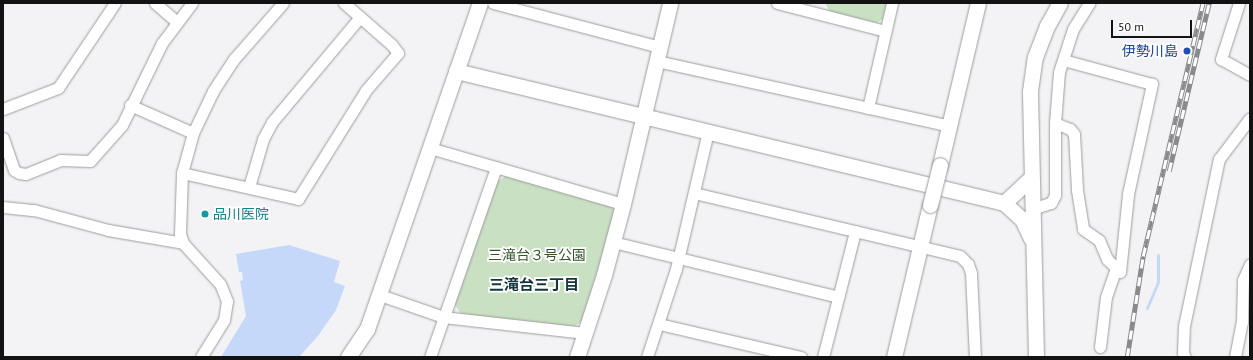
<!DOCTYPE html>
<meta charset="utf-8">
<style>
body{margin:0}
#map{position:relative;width:1253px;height:360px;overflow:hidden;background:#f3f3f5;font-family:"PT Sans","Noto Sans JP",sans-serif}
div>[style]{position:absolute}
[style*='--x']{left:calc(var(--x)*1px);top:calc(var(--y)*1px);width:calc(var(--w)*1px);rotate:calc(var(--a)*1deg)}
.green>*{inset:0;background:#c9e0c2}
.water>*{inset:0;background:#c5d8fa}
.stream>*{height:3px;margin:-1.5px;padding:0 1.5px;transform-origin:1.5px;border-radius:1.5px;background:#c5d8fa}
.roads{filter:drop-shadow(0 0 1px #9b9c9d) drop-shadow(0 0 1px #9b9c9d)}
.street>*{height:11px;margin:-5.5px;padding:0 5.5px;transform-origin:5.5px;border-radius:5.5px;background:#fff}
.secondary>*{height:15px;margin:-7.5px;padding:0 7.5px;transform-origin:7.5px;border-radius:7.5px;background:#fff}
.rail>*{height:4.5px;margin-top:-2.25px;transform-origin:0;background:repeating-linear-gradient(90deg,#fff 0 9px,#8a8a8c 0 18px);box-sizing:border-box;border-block:1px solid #8a8a8c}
.bridges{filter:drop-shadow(0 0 1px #9b9c9d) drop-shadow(0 0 1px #9b9c9d)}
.secondary-bridge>*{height:15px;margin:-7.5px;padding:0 7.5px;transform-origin:7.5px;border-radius:7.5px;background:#fff}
.dots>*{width:11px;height:11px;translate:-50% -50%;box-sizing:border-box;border:2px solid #fff;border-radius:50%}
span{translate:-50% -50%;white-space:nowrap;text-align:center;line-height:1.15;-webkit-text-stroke:3.5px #fff;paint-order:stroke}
.transit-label{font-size:14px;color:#164399}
.right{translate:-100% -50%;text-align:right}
.culture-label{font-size:14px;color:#0d838f}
.left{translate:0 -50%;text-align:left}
.park-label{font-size:14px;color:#325528}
.neighbourhood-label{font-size:15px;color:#12343a;font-weight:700}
.frame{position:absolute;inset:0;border:4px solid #131314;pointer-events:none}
.scale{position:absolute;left:1111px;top:20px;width:81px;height:18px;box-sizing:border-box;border:2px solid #131314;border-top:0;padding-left:5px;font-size:12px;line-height:14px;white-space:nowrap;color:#131314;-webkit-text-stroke:3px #fff;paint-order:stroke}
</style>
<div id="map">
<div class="green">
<div style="clip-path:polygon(825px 3px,887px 3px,883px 19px,877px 23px,830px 12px)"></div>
<div style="clip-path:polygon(508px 175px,610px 204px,615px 212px,582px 321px,574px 327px,461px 314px,453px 302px,494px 183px)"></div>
</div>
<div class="water">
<div style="clip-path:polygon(289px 245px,340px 261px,334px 282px,345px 286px,336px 310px,318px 336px,299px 357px,221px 357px,246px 316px,240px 281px,243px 280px,242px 272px,239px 272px,236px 254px)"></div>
</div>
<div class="stream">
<div style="--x:1147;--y:308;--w:28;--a:-67"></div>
<div style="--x:1158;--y:282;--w:27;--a:-90"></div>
</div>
<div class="roads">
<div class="street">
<div style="--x:155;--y:3;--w:28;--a:41"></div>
<div style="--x:493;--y:3;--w:173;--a:14.8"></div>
<div style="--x:777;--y:3;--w:112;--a:14.5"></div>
<div style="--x:1239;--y:3;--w:59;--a:107.8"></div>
<div style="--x:1221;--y:59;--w:33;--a:29"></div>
<div style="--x:657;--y:61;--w:299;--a:12.5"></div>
<div style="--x:130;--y:105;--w:69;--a:24"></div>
<div style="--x:868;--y:108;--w:108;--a:-77.1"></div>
<div style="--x:3;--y:109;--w:59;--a:-20.9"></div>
<div style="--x:58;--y:88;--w:102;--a:-56.2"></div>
<div style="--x:1055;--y:123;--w:16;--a:22"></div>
<div style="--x:1070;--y:129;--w:6;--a:51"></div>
<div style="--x:1074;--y:134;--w:56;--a:86.9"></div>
<div style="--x:1077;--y:190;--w:39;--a:81"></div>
<div style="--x:1083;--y:229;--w:19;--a:35"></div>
<div style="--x:1099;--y:240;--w:21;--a:67"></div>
<div style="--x:1107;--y:259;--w:18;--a:45"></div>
<div style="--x:1120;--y:272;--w:78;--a:-84.1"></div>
<div style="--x:1128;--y:194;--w:113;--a:-77.7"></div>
<div style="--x:1152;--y:84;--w:92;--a:-164.9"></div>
<div style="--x:3;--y:138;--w:34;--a:71"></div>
<div style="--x:14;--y:170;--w:6;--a:31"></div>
<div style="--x:19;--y:173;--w:7;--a:8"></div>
<div style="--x:26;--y:174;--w:37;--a:-22"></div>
<div style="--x:60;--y:160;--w:30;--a:2"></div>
<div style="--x:90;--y:161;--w:48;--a:-48.4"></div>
<div style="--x:122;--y:125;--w:91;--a:-64"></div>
<div style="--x:162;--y:43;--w:50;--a:-53.1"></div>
<div style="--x:430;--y:148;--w:201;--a:16.2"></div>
<div style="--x:182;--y:173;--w:119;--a:12.6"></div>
<div style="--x:298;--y:199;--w:128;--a:-58"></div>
<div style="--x:366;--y:90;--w:49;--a:-49.1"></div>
<div style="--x:398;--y:53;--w:10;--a:-127"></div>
<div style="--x:392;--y:45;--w:64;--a:-138.8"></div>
<div style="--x:249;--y:187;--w:50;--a:-73.7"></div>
<div style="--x:263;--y:139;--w:19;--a:-62"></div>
<div style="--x:272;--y:122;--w:137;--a:-50"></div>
<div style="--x:694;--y:193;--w:273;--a:13.3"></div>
<div style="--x:960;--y:256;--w:11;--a:45"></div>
<div style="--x:968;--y:264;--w:9;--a:72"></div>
<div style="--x:971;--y:273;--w:84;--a:87.3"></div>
<div style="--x:3;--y:207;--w:31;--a:6"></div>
<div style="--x:34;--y:210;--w:77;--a:15.1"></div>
<div style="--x:108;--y:230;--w:76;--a:9.8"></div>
<div style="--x:1032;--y:209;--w:20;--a:-18"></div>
<div style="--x:1051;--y:203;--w:9;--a:-63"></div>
<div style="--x:1055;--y:195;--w:72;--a:-90"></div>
<div style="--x:1055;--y:123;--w:51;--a:-85.5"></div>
<div style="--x:1059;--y:72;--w:45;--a:-72"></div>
<div style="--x:1073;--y:29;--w:31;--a:-58"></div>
<div style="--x:613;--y:242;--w:232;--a:13.7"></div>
<div style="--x:380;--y:295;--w:67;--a:19.2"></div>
<div style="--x:443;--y:317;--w:143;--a:6.4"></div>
<div style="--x:659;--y:324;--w:146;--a:13.1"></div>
<div style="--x:1100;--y:347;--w:50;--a:-83.2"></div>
<div style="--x:1106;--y:297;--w:31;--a:-71"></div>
<div style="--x:201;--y:357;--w:44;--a:-58.1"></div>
<div style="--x:224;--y:320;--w:19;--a:-81"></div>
<div style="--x:227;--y:301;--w:18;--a:-112"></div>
<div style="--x:220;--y:284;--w:55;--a:-132.1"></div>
<div style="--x:183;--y:243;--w:9;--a:-108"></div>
<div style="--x:180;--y:234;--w:61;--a:-88.1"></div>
<div style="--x:182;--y:173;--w:41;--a:-74.6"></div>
<div style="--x:193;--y:133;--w:47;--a:-64.5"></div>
<div style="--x:213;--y:91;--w:38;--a:-57"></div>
<div style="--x:234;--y:59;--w:74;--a:-48.8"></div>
<div style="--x:430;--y:357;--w:201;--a:-70.8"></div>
<div style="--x:647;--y:357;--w:93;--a:-71.8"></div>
<div style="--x:676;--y:269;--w:142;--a:-76.9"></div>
<div style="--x:823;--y:357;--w:130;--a:-75.7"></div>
<div style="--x:1185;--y:357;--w:4;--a:-117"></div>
<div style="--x:1183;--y:353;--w:27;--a:-88"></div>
<div style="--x:1184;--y:326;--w:171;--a:-78.2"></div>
<div style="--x:1219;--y:159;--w:51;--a:-52.9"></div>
<div style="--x:1235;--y:357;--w:36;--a:-79"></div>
<div style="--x:1242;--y:322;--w:42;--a:-88.6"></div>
<div style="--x:1243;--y:280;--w:17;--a:-66"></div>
</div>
<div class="secondary">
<div style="--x:456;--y:71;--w:564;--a:13.54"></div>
<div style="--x:1004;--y:203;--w:37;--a:-43"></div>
<div style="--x:940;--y:165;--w:166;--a:-76.8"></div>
<div style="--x:1004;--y:203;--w:24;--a:42"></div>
<div style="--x:1022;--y:219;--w:21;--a:65"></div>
<div style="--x:348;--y:357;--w:34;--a:-56"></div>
<div style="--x:367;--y:329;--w:345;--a:-70.9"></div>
<div style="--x:577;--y:357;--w:86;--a:-71.8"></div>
<div style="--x:604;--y:275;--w:73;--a:-75"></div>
<div style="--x:623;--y:204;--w:206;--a:-76.8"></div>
<div style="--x:894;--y:357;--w:156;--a:-76.7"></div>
<div style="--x:1036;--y:357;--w:266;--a:-91.3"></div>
<div style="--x:1030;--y:91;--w:34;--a:-82"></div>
<div style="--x:1035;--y:57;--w:33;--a:-69"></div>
<div style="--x:1047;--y:26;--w:26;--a:-61"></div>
</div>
</div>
<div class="rail">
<div style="--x:1169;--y:171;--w:173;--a:-76.6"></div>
<div style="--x:1127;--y:357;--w:102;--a:-81"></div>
<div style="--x:1143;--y:256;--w:260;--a:-76.7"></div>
</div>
<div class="bridges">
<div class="secondary-bridge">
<div style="--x:930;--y:205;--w:41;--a:-76"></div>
</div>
</div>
<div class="dots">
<div style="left:1187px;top:51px;background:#1a4fb4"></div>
<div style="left:205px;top:214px;background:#0f9aa8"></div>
</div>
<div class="transit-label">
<span class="right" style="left:1178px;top:51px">伊勢川島</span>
</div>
<div class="culture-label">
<span class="left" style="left:213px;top:214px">品川医院</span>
</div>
<div class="park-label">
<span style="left:537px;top:255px">三滝台３号公園</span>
</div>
<div class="neighbourhood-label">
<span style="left:534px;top:285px">三滝台三丁目</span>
</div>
<div class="frame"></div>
<div class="scale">50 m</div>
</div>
